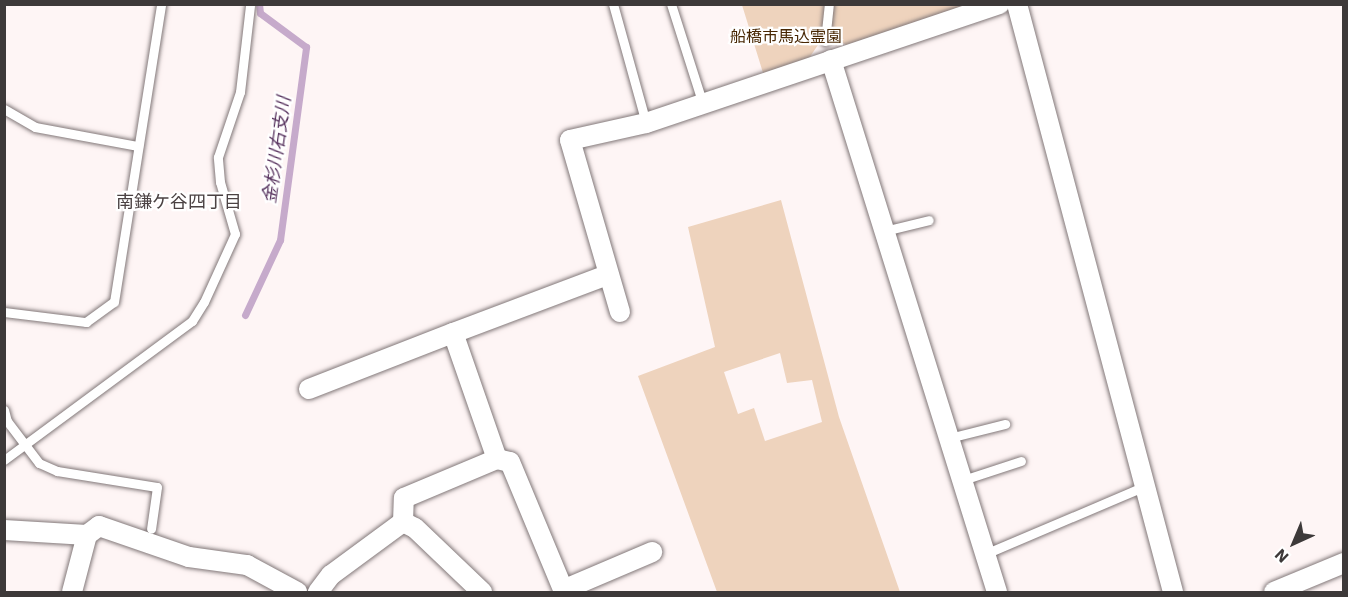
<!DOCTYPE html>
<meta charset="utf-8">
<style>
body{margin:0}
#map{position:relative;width:1348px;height:597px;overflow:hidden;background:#fef5f5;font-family:"IBM Plex Sans","Noto Sans JP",sans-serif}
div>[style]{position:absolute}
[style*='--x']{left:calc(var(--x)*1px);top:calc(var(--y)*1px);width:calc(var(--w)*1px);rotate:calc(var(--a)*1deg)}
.green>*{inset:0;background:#eed3bd}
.stream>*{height:7px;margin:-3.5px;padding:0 3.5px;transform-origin:3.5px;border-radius:3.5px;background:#c6aacb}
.roads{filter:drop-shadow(0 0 2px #827879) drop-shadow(0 0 2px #827879)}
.service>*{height:9px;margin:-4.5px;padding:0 4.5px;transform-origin:4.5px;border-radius:4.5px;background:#fff}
.minor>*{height:20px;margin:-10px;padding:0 10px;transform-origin:10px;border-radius:10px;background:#fff}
span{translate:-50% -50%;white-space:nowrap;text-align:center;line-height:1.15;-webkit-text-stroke:4.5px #fff;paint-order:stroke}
.park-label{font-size:16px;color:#482703}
.water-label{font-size:18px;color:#55305c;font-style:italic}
.neighbourhood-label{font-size:18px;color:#4b4243}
.frame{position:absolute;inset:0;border:6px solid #3d3939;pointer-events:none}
.north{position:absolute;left:1264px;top:513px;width:60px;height:60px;-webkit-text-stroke:4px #fff;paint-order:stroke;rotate:224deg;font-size:16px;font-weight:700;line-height:24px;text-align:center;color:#3d3939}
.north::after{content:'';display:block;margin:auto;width:21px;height:27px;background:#3d3939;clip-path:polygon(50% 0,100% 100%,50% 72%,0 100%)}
</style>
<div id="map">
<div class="green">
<div style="clip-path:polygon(742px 5px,968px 5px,846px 45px,837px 39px,818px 45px,807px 61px,764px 76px)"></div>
<div style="clip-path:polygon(evenodd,781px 200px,839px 417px,900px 592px,717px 592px,638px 376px,715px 347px,688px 227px,781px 200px,780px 353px,787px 383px,812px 380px,822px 422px,765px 441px,754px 408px,738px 414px,724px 372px,780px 353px)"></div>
</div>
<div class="stream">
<div style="--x:245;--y:315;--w:83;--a:-65"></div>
<div style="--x:280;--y:240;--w:195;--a:-82.3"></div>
<div style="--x:306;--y:47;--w:57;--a:-143.5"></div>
<div style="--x:260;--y:13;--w:9;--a:-96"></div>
</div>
<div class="roads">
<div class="service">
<div style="--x:613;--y:4;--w:123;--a:74.5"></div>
<div style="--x:671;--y:4;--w:105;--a:72.3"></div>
<div style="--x:825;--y:41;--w:37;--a:-84"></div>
<div style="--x:4;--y:109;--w:36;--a:30"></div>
<div style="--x:35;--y:127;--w:105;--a:10.5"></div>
<div style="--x:884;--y:231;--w:46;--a:-13.7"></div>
<div style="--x:4;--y:312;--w:83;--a:7"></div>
<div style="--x:86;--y:322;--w:34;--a:-36"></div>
<div style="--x:114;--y:302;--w:302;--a:-81"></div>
<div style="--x:4;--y:410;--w:11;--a:75"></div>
<div style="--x:7;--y:421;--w:53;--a:52.7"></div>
<div style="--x:39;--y:463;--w:20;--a:24"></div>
<div style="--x:57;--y:471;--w:101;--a:9.1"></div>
<div style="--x:157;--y:487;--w:42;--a:98.1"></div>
<div style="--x:949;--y:438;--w:58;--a:-14"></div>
<div style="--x:4;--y:460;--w:234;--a:-36.5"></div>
<div style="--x:192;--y:321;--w:22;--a:-58"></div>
<div style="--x:204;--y:302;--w:75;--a:-65.5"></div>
<div style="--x:235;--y:234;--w:54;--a:-106.1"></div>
<div style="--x:220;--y:182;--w:25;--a:-95"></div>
<div style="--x:218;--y:157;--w:69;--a:-71.3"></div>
<div style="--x:240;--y:92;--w:87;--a:-83.4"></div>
<div style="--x:963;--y:480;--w:61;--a:-18.1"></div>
<div style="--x:985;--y:554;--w:174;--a:-23"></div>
</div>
<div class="minor">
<div style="--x:1017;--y:4;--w:608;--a:75.14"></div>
<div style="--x:831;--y:60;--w:557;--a:72.67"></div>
<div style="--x:620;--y:312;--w:179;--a:-106.2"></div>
<div style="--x:570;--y:140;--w:78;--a:-12.6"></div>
<div style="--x:646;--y:123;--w:373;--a:-18.6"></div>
<div style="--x:309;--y:389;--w:155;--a:-21.3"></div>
<div style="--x:497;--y:459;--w:133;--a:-109.2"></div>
<div style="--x:453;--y:333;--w:165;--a:-20.6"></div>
<div style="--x:403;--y:522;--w:24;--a:-88"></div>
<div style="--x:404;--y:498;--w:101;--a:-22.8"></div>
<div style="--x:497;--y:459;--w:13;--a:13"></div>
<div style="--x:510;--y:462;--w:141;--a:67.4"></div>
<div style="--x:4;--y:530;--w:83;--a:3.4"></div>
<div style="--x:563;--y:590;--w:97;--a:-23.1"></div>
<div style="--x:72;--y:592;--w:59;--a:-75.3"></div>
<div style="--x:87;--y:535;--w:15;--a:-37"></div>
<div style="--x:99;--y:526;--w:95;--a:19"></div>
<div style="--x:189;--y:557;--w:59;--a:7.9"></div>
<div style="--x:247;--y:565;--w:57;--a:28.4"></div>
<div style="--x:318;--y:592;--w:21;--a:-53"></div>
<div style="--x:331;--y:575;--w:89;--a:-36.4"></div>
<div style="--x:403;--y:522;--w:13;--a:27"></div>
<div style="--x:415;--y:528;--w:93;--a:43.7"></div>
<div style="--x:1274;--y:592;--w:76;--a:-22.5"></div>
</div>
</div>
<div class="park-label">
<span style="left:786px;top:36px">船橋市馬込霊園</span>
</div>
<div class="water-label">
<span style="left:277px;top:150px;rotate:-82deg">金杉川右支川</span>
</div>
<div class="neighbourhood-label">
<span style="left:179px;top:202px">南鎌ケ谷四丁目</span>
</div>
<div class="frame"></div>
<div class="north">N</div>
</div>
